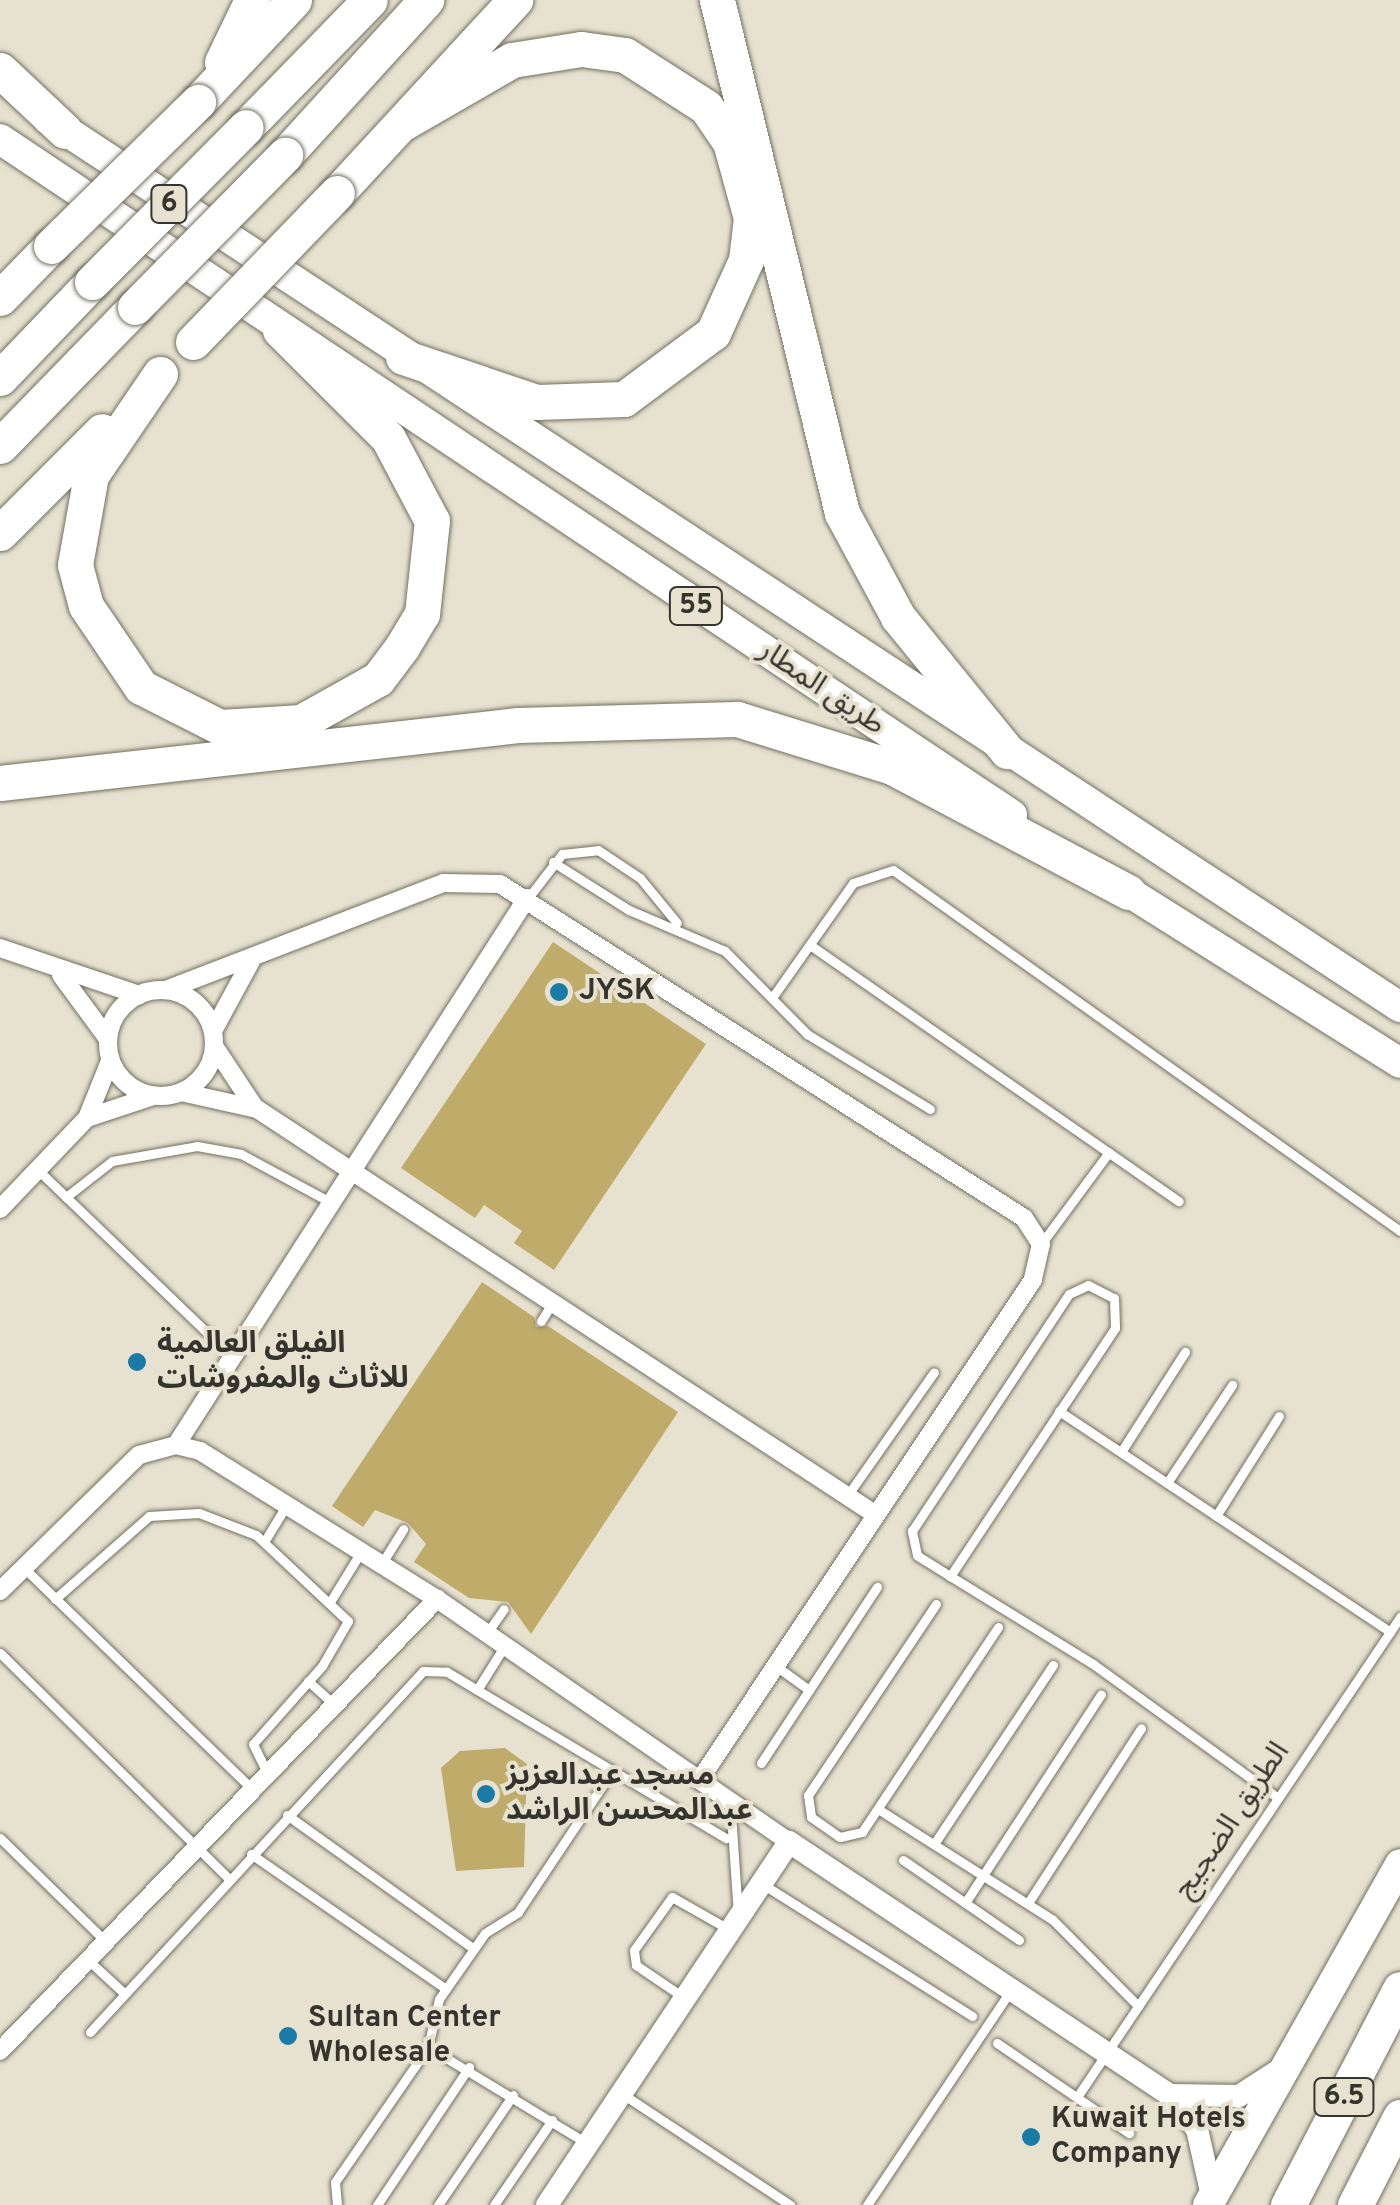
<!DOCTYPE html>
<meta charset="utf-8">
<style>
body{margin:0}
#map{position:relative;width:1400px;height:2205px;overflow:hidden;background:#e7e2d0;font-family:Overpass,"Noto Sans Arabic",sans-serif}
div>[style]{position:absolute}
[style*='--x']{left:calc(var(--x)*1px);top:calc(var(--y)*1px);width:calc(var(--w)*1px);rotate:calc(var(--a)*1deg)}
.building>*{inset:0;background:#bfac6a}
.roads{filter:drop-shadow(0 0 2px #747060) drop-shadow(0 0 2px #747060)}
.service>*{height:9px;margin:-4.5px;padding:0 4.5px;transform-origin:4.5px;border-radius:4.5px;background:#fff}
.minor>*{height:18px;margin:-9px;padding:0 9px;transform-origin:9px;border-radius:9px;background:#fff}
.minor>.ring{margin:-9px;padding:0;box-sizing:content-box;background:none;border:18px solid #fff;border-radius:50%}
.tertiary>*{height:22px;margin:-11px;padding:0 11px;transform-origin:11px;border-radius:11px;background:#fff}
.primary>*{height:30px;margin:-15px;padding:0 15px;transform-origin:15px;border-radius:15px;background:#fff}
.trunk>*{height:30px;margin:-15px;padding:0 15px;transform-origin:15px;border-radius:15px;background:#fff}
.motorway>*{height:35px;margin:-17.5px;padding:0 17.5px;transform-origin:17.5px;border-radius:17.5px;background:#fff}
.bridges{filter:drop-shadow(0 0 2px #747060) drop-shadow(0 0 2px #747060)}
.motorway-bridge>*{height:35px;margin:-17.5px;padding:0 17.5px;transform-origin:17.5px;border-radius:17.5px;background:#fff}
.dots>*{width:28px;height:28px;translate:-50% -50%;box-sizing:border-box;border:5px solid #e7e2d0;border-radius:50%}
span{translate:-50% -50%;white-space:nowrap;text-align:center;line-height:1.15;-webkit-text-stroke:8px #e7e2d0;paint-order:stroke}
.shield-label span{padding:2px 8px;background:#e7e2d0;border:2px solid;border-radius:8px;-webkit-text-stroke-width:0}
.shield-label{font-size:28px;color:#36342e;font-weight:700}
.street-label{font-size:30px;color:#36342e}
.poi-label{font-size:30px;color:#36342e;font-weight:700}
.left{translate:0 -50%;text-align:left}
</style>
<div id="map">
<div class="building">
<div style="clip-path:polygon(553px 942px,706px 1044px,554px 1270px,514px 1243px,522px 1231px,484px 1205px,475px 1218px,401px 1168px)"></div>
<div style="clip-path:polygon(482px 1282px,534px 1317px,536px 1327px,548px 1326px,678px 1412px,531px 1634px,508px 1602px,469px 1598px,414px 1562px,426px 1544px,408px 1523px,375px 1510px,363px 1527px,332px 1506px)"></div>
<div style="clip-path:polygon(505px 1748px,527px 1764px,524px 1867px,456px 1871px,441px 1768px,460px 1751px)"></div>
</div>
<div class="roads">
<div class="service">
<div style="--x:553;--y:862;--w:90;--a:32.3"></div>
<div style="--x:629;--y:910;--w:104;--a:23.1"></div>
<div style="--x:725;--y:951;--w:117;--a:45.3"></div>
<div style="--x:807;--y:1034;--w:144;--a:31.4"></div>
<div style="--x:528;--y:898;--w:56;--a:-52.3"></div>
<div style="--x:562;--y:854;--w:36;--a:-6"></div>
<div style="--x:598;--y:850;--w:50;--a:33.7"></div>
<div style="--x:640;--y:878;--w:58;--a:50.6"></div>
<div style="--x:810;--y:945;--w:449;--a:34.8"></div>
<div style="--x:774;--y:995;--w:137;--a:-54.8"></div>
<div style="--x:853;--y:883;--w:42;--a:-18"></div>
<div style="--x:893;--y:870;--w:622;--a:35.45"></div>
<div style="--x:38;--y:1170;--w:269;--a:43.9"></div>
<div style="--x:66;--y:1197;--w:58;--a:-38"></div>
<div style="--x:112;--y:1161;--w:86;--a:-10"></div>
<div style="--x:197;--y:1146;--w:45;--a:10.3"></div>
<div style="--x:241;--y:1154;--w:103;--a:28.3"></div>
<div style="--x:1041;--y:1244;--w:114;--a:-53.5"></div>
<div style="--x:1088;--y:1285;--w:29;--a:27"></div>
<div style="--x:1114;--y:1298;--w:30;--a:88"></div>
<div style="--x:1115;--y:1328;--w:298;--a:123.6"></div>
<div style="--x:950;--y:1576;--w:39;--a:-148"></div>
<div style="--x:917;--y:1555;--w:25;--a:-102"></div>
<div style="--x:912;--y:1531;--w:284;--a:-56.5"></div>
<div style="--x:1069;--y:1294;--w:21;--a:-25"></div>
<div style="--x:541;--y:1321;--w:22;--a:-58"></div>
<div style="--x:1059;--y:1411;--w:398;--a:33.7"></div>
<div style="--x:1121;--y:1452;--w:119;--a:-57.4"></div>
<div style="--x:1167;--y:1483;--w:118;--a:-56.4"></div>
<div style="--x:847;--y:1496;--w:151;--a:-54.9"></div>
<div style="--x:1216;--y:1516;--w:118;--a:-57.8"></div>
<div style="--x:264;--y:1542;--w:42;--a:-58.6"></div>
<div style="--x:382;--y:1563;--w:40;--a:-58"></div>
<div style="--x:23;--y:1567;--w:320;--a:44.1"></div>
<div style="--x:950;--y:1576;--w:168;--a:31.6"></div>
<div style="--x:1093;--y:1664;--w:228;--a:35.9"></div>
<div style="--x:55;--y:1599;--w:125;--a:-41.4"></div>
<div style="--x:149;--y:1516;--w:50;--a:-3.4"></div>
<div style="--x:199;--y:1513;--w:61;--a:21.1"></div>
<div style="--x:256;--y:1535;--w:126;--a:43.1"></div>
<div style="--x:348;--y:1621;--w:52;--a:120"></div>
<div style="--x:322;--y:1666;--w:104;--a:131.5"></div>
<div style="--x:253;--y:1744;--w:32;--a:64"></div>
<div style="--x:330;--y:1602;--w:61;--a:-58.4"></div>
<div style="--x:936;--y:1604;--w:230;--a:123.8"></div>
<div style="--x:808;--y:1795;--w:22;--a:82"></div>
<div style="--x:811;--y:1817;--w:35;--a:35"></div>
<div style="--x:840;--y:1837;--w:23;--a:-13"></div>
<div style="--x:862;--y:1832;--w:246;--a:-56.4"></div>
<div style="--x:487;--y:1633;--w:29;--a:-55"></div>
<div style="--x:0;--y:1653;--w:322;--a:44.6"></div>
<div style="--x:776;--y:1666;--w:41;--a:36"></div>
<div style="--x:308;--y:1681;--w:36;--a:42"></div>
<div style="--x:477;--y:1690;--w:53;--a:-58.1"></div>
<div style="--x:761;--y:1763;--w:211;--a:-56.6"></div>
<div style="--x:730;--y:1800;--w:113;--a:86"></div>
<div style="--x:878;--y:1809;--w:207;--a:32.4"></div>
<div style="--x:1053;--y:1920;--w:121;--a:45.3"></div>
<div style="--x:287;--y:1815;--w:229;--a:35.6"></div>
<div style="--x:0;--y:1838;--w:147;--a:44.4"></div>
<div style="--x:934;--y:1844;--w:215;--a:-56.4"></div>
<div style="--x:251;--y:1854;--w:237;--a:34.7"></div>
<div style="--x:903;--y:1860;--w:141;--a:34.6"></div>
<div style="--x:764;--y:1885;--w:246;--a:32.2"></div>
<div style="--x:965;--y:1903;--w:249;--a:-56.9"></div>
<div style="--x:1028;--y:1903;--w:208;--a:-57.1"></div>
<div style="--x:88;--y:1960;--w:50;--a:42.6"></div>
<div style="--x:683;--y:1997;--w:57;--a:-145.8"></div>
<div style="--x:636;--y:1965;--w:15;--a:-98"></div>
<div style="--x:634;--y:1950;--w:65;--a:-54.4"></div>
<div style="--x:672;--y:1897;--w:64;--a:29.7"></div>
<div style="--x:90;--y:2032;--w:491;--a:-47.3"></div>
<div style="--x:423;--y:1671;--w:24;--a:2"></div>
<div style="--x:447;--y:1672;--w:325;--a:30.8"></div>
<div style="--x:997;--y:2043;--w:160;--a:34.3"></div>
<div style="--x:428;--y:2047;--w:49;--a:-77.1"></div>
<div style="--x:439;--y:1999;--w:80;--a:-55.1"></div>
<div style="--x:485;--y:1933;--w:39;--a:-32"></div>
<div style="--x:518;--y:1912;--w:169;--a:-56.3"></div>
<div style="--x:621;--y:2093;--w:203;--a:33.5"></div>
<div style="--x:1077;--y:2097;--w:579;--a:-56.06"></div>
<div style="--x:337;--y:2205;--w:23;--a:-95"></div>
<div style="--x:335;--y:2182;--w:164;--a:-55.4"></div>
<div style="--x:428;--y:2047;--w:184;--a:31.2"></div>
<div style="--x:377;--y:2205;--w:166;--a:-56.3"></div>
<div style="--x:438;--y:2205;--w:133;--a:-55.7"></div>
<div style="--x:494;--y:2205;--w:103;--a:-55.7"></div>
<div style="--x:867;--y:2205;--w:257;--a:-56.2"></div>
</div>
<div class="minor">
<div style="--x:0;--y:948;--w:147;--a:18.7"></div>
<div style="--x:61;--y:975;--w:79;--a:53.7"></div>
<div class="ring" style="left:108px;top:990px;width:88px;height:88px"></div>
<div style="--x:166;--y:990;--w:297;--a:-21.1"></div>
<div style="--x:443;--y:883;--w:57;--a:1"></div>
<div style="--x:500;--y:884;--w:621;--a:32.51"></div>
<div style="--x:1024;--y:1218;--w:31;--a:57"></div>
<div style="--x:1041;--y:1244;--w:37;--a:103"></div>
<div style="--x:1033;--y:1280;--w:599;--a:123.69"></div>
<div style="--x:213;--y:1031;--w:80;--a:-61.5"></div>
<div style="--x:214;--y:1046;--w:71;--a:56.5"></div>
<div style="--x:181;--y:1092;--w:78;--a:12.6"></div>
<div style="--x:257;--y:1109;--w:740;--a:33.26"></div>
<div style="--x:87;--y:1118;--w:70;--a:-18.4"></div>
<div style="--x:0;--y:1209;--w:126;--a:-46.3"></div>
<div style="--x:87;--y:1118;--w:61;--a:-68"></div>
<div style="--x:176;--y:1445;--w:650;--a:-57.31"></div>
<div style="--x:0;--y:1591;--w:194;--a:-44.4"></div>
<div style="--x:139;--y:1455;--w:38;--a:-15"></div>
<div style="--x:176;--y:1445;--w:25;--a:14"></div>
<div style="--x:200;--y:1451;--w:279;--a:32"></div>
<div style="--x:437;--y:1599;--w:428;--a:34.6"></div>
<div style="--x:0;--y:2051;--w:629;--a:-45.97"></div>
</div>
<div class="tertiary">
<div style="--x:1171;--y:2095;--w:68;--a:0.8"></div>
<div style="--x:1239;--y:2096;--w:48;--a:-33"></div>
<div style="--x:547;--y:2205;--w:436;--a:-56.3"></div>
<div style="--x:789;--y:1842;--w:455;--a:33.6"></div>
<div style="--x:1168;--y:2094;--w:45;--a:50.4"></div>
<div style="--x:1197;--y:2129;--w:69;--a:77.4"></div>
</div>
<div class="primary">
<div style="--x:1208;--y:2205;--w:391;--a:-60.6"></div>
</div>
<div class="trunk">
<div style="--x:48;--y:119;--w:1618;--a:33.3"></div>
<div style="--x:0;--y:139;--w:1217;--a:33.74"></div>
<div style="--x:1108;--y:879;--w:345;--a:32.2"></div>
</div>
<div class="motorway">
<div style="--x:717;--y:0;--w:528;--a:76.31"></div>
<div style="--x:842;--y:513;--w:118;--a:61.7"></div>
<div style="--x:898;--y:617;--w:173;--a:50.9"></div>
<div style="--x:222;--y:62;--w:69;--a:-64.2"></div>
<div style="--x:0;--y:70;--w:89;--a:43.2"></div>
<div style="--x:198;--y:102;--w:140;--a:-46.7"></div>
<div style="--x:246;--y:127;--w:177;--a:-45.7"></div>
<div style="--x:285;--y:155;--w:210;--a:-47.7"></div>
<div style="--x:337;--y:193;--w:263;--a:-47.3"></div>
<div style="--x:0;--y:298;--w:73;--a:-45.6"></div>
<div style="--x:403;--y:357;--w:141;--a:18.6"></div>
<div style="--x:537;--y:402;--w:87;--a:-2"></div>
<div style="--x:624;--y:399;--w:111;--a:-36.6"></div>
<div style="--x:713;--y:333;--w:80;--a:-65.7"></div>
<div style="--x:746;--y:260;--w:42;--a:-83.2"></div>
<div style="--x:751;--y:218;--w:79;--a:-105.4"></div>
<div style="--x:730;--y:142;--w:42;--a:-124.4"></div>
<div style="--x:706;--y:107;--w:96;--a:-147.3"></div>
<div style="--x:625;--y:55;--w:44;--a:-172.2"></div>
<div style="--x:581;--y:49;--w:70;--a:170.9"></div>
<div style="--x:512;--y:60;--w:126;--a:150"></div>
<div style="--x:160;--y:374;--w:122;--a:124.3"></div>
<div style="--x:91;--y:475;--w:91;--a:100.1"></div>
<div style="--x:75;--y:565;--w:42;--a:75"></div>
<div style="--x:86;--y:606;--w:98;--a:55.8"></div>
<div style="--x:141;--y:687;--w:89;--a:26.9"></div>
<div style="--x:220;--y:727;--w:81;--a:-3.5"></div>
<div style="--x:301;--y:722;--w:88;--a:-29.2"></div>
<div style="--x:378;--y:679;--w:40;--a:-53"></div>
<div style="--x:402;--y:647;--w:39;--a:-59"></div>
<div style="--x:422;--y:614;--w:94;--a:-83.9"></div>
<div style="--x:432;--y:521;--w:94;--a:-117.9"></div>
<div style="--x:388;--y:438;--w:153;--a:-135"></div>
<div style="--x:0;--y:378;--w:133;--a:-46.2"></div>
<div style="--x:0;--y:446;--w:194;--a:-45.8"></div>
<div style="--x:0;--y:533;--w:144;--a:-45"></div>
<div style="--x:0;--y:783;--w:521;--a:-6.39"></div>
<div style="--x:518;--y:725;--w:219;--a:-1.6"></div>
<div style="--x:737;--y:719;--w:162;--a:17.2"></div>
<div style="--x:892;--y:767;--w:267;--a:27.9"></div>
<div style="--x:1288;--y:2205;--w:243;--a:-62.6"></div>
<div style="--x:1355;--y:2205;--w:99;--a:-62.9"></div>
</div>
</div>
<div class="bridges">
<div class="motorway-bridge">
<div style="--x:51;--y:246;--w:206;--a:-44.4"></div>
<div style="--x:92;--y:282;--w:218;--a:-45.2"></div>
<div style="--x:135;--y:307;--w:214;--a:-45.4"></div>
<div style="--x:193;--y:342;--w:207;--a:-46"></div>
</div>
</div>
<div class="dots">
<div style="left:559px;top:992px;background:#1a7ba7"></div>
<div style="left:137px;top:1362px;background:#1a7ba7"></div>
<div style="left:486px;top:1794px;background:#1a7ba7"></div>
<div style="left:288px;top:2036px;background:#1a7ba7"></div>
<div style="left:1031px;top:2137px;background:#1a7ba7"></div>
</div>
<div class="shield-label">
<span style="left:169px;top:204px">6</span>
<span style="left:696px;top:606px">55</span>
<span style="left:1344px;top:2097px">6.5</span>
</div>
<div class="street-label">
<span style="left:821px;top:689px;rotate:34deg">طريق المطار</span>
<span style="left:1233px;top:1821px;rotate:-56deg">الطريق الضجيج</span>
</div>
<div class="poi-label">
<span class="left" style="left:579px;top:992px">JYSK</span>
<span class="left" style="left:157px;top:1362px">الفيلق العالمية<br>للاثاث والمفروشات</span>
<span class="left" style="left:506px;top:1794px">مسجد عبدالعزيز<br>عبدالمحسن الراشد</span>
<span class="left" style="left:308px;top:2036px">Sultan Center<br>Wholesale</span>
<span class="left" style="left:1051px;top:2137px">Kuwait Hotels<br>Company</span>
</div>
</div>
